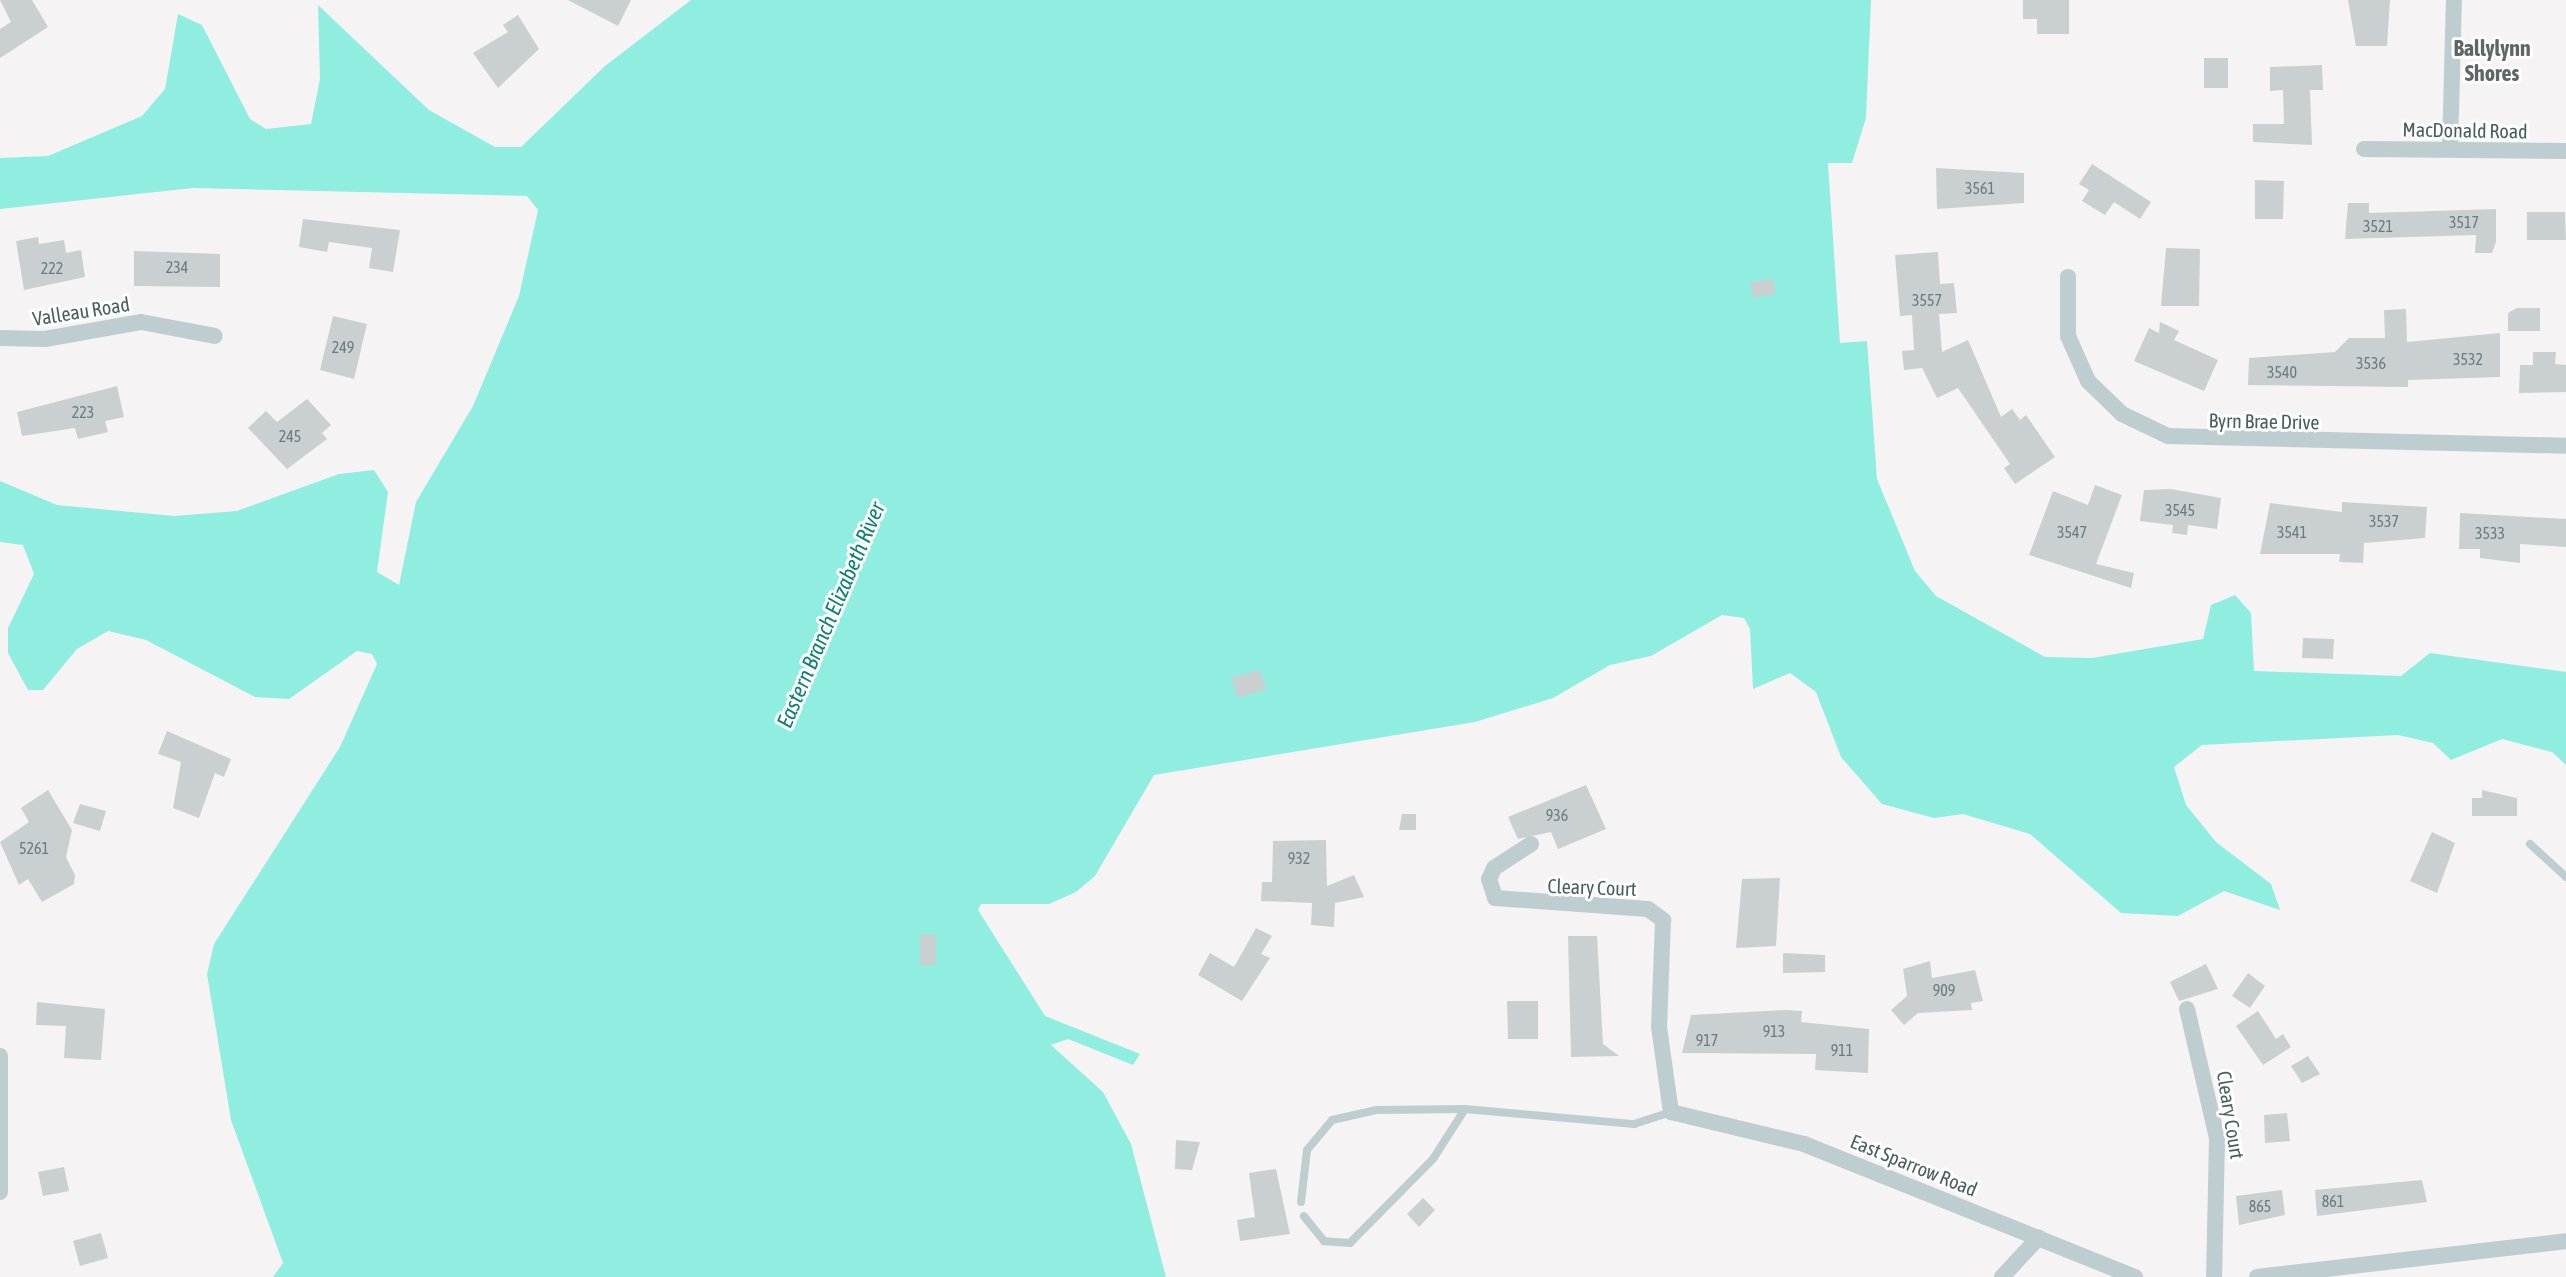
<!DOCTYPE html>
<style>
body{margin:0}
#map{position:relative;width:2566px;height:1277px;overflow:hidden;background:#f5f3f4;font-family:"Asap Condensed",sans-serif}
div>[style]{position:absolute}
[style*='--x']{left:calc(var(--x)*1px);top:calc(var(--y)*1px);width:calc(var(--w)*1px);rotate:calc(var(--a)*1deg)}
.water>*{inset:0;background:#90eee1}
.building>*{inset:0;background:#cad0d2}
.service>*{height:8px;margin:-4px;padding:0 4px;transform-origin:4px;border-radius:4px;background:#becdcf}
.minor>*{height:16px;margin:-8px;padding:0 8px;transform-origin:8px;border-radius:8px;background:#becdcf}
span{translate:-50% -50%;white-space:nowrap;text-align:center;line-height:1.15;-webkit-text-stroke:6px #fff;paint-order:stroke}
.number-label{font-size:16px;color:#6a7a7d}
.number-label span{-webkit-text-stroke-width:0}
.street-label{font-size:20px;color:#4a5e61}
.neighbourhood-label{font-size:22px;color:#5f6668;font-weight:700}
.water-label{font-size:22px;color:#0e8272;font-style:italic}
</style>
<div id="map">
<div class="water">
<div style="clip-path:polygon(691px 0,1871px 0,1866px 118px,1852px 163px,1828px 163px,1840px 343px,1867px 341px,1877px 479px,1915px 571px,1936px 596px,2045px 657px,2092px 658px,2203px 639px,2211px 605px,2235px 595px,2251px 613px,2254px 671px,2401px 676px,2430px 653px,2566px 672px,2566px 765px,2552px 752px,2502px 739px,2451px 760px,2433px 743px,2398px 735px,2202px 745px,2174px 767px,2186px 805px,2216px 842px,2271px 884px,2280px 910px,2224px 891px,2178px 916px,2121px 913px,2030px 834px,1963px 814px,1934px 818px,1882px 804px,1841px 757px,1816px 692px,1790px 673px,1753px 689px,1750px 629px,1744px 618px,1722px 615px,1651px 656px,1610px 665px,1553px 698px,1475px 722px,1154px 775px,1095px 876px,1076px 892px,1049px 904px,981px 904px,978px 910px,1045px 1016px,1140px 1054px,1133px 1065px,1068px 1039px,1051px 1045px,1103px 1092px,1131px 1144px,1166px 1277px,273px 1277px,283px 1263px,231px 1120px,207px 974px,214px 944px,340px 747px,377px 664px,372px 654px,357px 651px,289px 699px,255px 697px,146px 640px,108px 631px,77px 649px,43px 690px,28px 690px,8px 653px,8px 628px,34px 574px,23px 545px,0 542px,0 481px,57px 505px,174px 516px,237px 511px,339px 474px,374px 470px,388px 492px,377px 572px,399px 585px,416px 502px,473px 406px,519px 296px,538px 210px,527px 196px,193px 188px,0 209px,0 158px,48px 156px,142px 116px,165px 89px,178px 14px,202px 25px,250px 119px,266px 129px,311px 124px,320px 79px,318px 5px,429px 110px,495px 147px,521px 147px,605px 66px)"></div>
</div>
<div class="building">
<div style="clip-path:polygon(0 0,32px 0,48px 27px,0 58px,0 29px,11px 22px)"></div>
<div style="clip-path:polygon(568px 0,631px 0,618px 26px)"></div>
<div style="clip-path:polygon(2023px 0,2069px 0,2069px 34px,2037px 34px,2037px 19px,2023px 19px)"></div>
<div style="clip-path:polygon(2348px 0,2390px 0,2387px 46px,2356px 46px)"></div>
<div style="clip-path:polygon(518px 15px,539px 49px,498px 88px,473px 53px,508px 32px,503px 25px)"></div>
<div style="clip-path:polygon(2204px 58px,2228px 58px,2228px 88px,2204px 88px)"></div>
<div style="clip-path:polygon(2322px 65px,2323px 90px,2310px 90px,2312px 145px,2253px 142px,2253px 124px,2284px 124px,2283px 90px,2270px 91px,2270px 67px)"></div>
<div style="clip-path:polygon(2092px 164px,2151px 202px,2140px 219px,2114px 202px,2105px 215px,2082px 201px,2089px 190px,2079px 184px)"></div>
<div style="clip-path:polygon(1936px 168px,2024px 173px,2024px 203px,1937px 209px)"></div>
<div style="clip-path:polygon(2255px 180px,2284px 181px,2283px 219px,2255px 219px)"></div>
<div style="clip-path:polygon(2348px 203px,2369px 203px,2369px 213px,2496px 209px,2496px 242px,2492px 253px,2475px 253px,2476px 235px,2345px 239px)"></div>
<div style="clip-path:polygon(2527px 212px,2565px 212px,2566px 240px,2527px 240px)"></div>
<div style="clip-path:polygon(303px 219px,400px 230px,393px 272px,369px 268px,372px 248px,329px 242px,327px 252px,299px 247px)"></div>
<div style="clip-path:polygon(38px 237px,39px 244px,64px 240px,66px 253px,81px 250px,85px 277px,24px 290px,16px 241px)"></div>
<div style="clip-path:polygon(2166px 248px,2200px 249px,2199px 306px,2161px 306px)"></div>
<div style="clip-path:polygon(134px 251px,220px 254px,220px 287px,134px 286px)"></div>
<div style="clip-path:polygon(1938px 252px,1940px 284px,1954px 283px,1957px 313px,1939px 314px,1942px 352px,1968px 340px,2001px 417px,2012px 409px,2020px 420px,2026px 415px,2055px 457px,2015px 484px,2004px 468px,2010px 464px,1958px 388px,1937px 398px,1922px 368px,1904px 370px,1902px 351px,1914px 350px,1912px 315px,1900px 316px,1895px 255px)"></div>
<div style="clip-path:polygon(1773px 279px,1776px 294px,1753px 298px,1750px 282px)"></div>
<div style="clip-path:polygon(2517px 308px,2540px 308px,2540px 331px,2508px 331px,2508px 313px)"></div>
<div style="clip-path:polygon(2406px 309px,2407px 342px,2500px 333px,2500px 377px,2408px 380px,2408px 387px,2248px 385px,2249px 358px,2335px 352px,2349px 338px,2385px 338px,2384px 310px)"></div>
<div style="clip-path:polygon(333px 316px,367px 324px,354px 379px,320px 370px)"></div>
<div style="clip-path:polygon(2160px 322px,2179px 331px,2174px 340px,2218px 360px,2204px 391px,2134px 361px,2149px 328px,2159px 333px)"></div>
<div style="clip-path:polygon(2533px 352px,2556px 352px,2555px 364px,2566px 365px,2566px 392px,2519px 393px,2520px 365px,2533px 365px)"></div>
<div style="clip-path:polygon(117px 386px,124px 417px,105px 421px,108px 432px,78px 439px,75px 428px,22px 436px,17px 412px)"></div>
<div style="clip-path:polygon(307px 399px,331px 425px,322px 433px,327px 439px,287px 469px,248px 428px,266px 411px,277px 422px)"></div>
<div style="clip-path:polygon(2095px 485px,2122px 495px,2096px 564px,2134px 573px,2131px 588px,2029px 555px,2053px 491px,2088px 505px)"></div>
<div style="clip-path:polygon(2171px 489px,2221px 498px,2217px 529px,2188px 525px,2187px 535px,2172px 533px,2173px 525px,2140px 521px,2144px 490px)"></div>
<div style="clip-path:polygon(2342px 502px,2427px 507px,2425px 538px,2364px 543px,2363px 563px,2339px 562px,2340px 554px,2260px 554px,2270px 503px,2342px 512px)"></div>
<div style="clip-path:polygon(2460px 513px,2566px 519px,2566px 547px,2520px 544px,2520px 563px,2480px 558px,2480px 549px,2459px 549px)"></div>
<div style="clip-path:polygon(2303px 638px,2334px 639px,2333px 659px,2302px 658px)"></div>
<div style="clip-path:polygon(1260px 670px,1266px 689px,1238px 698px,1231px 678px)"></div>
<div style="clip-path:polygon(167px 731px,231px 759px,224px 777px,215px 773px,199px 818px,173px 808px,181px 762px,158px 754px)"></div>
<div style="clip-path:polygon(1586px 785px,1606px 829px,1558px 849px,1551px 832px,1518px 839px,1508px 817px)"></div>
<div style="clip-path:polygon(48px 790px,72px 830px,66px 857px,75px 875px,74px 884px,42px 902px,28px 879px,19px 885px,0 842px,29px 822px,21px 808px)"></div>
<div style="clip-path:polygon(2482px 790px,2517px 798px,2517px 816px,2472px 816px,2472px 798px,2482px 798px)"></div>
<div style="clip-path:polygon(80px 804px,106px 811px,100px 831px,73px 823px)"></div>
<div style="clip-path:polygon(1402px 814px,1416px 814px,1416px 830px,1399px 830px)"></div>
<div style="clip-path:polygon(2432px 832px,2455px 843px,2437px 893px,2410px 881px)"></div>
<div style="clip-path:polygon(1326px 840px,1327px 886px,1354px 875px,1364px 897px,1335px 903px,1334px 927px,1311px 925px,1312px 903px,1261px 901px,1262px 882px,1272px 882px,1273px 841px)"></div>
<div style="clip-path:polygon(1780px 878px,1776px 946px,1736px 948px,1742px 879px)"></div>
<div style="clip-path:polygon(1256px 928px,1272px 936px,1261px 954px,1270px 958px,1242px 1001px,1198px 975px,1210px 953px,1234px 967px)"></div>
<div style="clip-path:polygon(920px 935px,936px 935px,936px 965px,920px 965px)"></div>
<div style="clip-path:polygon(1568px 936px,1597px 936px,1603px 1044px,1619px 1056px,1571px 1057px)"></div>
<div style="clip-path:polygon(1783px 953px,1825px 955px,1825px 972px,1783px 973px)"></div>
<div style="clip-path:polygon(1930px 961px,1932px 978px,1975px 970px,1983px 1001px,1971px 1003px,1972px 1010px,1918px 1013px,1904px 1025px,1891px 1010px,1907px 996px,1903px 969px)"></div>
<div style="clip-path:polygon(2206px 964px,2218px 989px,2179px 1001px,2170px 982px)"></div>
<div style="clip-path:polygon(2248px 973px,2265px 986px,2250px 1008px,2232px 996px)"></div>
<div style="clip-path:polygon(1507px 1001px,1538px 1001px,1538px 1039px,1508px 1039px)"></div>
<div style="clip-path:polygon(37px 1002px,105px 1009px,101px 1060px,64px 1058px,66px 1026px,36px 1025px)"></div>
<div style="clip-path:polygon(1786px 1010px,1802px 1011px,1801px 1022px,1869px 1029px,1868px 1073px,1815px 1070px,1816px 1054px,1682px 1053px,1691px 1015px)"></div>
<div style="clip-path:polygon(2258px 1011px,2276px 1039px,2283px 1034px,2291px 1047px,2263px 1065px,2236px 1026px)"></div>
<div style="clip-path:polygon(2308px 1056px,2320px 1074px,2302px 1083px,2291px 1066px)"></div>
<div style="clip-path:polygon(2287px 1113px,2290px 1141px,2265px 1143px,2264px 1115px)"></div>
<div style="clip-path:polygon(1176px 1140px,1200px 1142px,1192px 1170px,1175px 1169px)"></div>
<div style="clip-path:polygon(64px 1167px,69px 1191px,43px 1196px,38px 1172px)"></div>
<div style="clip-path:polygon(1276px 1169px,1290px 1234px,1240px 1241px,1237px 1220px,1255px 1217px,1249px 1173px)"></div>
<div style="clip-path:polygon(2422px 1180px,2427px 1202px,2317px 1216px,2315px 1190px)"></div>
<div style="clip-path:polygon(2282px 1190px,2285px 1215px,2239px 1225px,2236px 1196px)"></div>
<div style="clip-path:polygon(1423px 1198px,1435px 1210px,1419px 1227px,1407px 1214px)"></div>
<div style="clip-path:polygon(101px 1233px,108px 1258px,80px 1266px,73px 1241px)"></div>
</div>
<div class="service">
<div style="--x:2530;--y:844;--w:49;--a:42.5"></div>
<div style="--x:1465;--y:1109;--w:170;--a:5.1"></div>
<div style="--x:1634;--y:1124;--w:39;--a:-18"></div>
<div style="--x:1301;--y:1202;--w:52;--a:-83.4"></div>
<div style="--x:1307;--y:1150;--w:39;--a:-50"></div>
<div style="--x:1332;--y:1120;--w:45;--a:-12.8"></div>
<div style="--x:1376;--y:1110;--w:89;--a:-0.6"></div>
<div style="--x:1465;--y:1109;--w:59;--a:122.6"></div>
<div style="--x:1433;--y:1159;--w:118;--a:134.7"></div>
<div style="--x:1350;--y:1243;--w:26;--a:-176"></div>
<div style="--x:1324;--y:1241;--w:32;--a:-129"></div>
</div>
<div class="minor">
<div style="--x:2364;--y:149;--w:202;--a:0.6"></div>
<div style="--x:2450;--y:149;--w:149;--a:-88.5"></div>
<div style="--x:2068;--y:277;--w:59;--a:90"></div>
<div style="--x:2068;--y:336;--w:49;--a:66"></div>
<div style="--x:2088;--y:381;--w:47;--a:44.1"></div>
<div style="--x:2122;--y:414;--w:51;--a:25.6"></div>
<div style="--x:2168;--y:436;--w:398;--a:1.4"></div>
<div style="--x:0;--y:338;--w:45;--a:1.3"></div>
<div style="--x:45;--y:339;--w:97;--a:-10"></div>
<div style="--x:141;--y:322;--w:75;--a:10.7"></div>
<div style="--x:1531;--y:844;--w:44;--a:147"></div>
<div style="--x:1494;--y:868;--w:12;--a:114"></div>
<div style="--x:1489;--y:879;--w:20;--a:72"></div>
<div style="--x:1495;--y:898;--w:153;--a:4.1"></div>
<div style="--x:1648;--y:909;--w:19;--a:36"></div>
<div style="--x:1663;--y:920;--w:107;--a:92.1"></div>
<div style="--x:1659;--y:1027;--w:86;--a:82"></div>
<div style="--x:1671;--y:1112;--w:137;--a:13.5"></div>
<div style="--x:1804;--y:1144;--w:357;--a:21.9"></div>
<div style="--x:2187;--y:1009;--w:132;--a:76.9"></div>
<div style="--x:2217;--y:1138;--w:139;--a:91.2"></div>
<div style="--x:0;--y:1056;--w:136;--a:90"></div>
<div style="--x:2002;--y:1277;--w:54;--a:-47.2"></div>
<div style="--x:2257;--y:1277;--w:311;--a:-6.6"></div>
</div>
<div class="number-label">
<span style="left:1980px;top:188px">3561</span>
<span style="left:2464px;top:222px">3517</span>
<span style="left:2378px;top:226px">3521</span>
<span style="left:177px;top:267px">234</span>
<span style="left:52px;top:268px">222</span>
<span style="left:1927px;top:300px">3557</span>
<span style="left:343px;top:347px">249</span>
<span style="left:2468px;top:359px">3532</span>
<span style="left:2371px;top:363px">3536</span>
<span style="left:2282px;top:372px">3540</span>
<span style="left:83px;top:412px">223</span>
<span style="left:290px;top:436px">245</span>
<span style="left:2180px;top:510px">3545</span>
<span style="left:2384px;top:521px">3537</span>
<span style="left:2072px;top:532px">3547</span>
<span style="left:2292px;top:532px">3541</span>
<span style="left:2490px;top:533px">3533</span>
<span style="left:1557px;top:815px">936</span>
<span style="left:34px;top:848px">5261</span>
<span style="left:1299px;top:858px">932</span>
<span style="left:1944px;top:990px">909</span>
<span style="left:1774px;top:1031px">913</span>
<span style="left:1707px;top:1040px">917</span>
<span style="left:1842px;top:1050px">911</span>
<span style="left:2333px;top:1201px">861</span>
<span style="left:2260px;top:1206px">865</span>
</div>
<div class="street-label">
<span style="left:2465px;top:130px;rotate:1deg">MacDonald Road</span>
<span style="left:81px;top:311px;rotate:-9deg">Valleau Road</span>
<span style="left:2264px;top:421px;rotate:1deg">Byrn Brae Drive</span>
<span style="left:1592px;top:887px;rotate:2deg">Cleary Court</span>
<span style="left:2231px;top:1115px;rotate:81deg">Cleary Court</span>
<span style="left:1914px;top:1165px;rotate:22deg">East Sparrow Road</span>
</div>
<div class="neighbourhood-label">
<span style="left:2492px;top:61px">Ballylynn<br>Shores</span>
</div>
<div class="water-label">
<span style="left:831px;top:615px;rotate:-67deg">Eastern Branch Elizabeth River</span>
</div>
</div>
